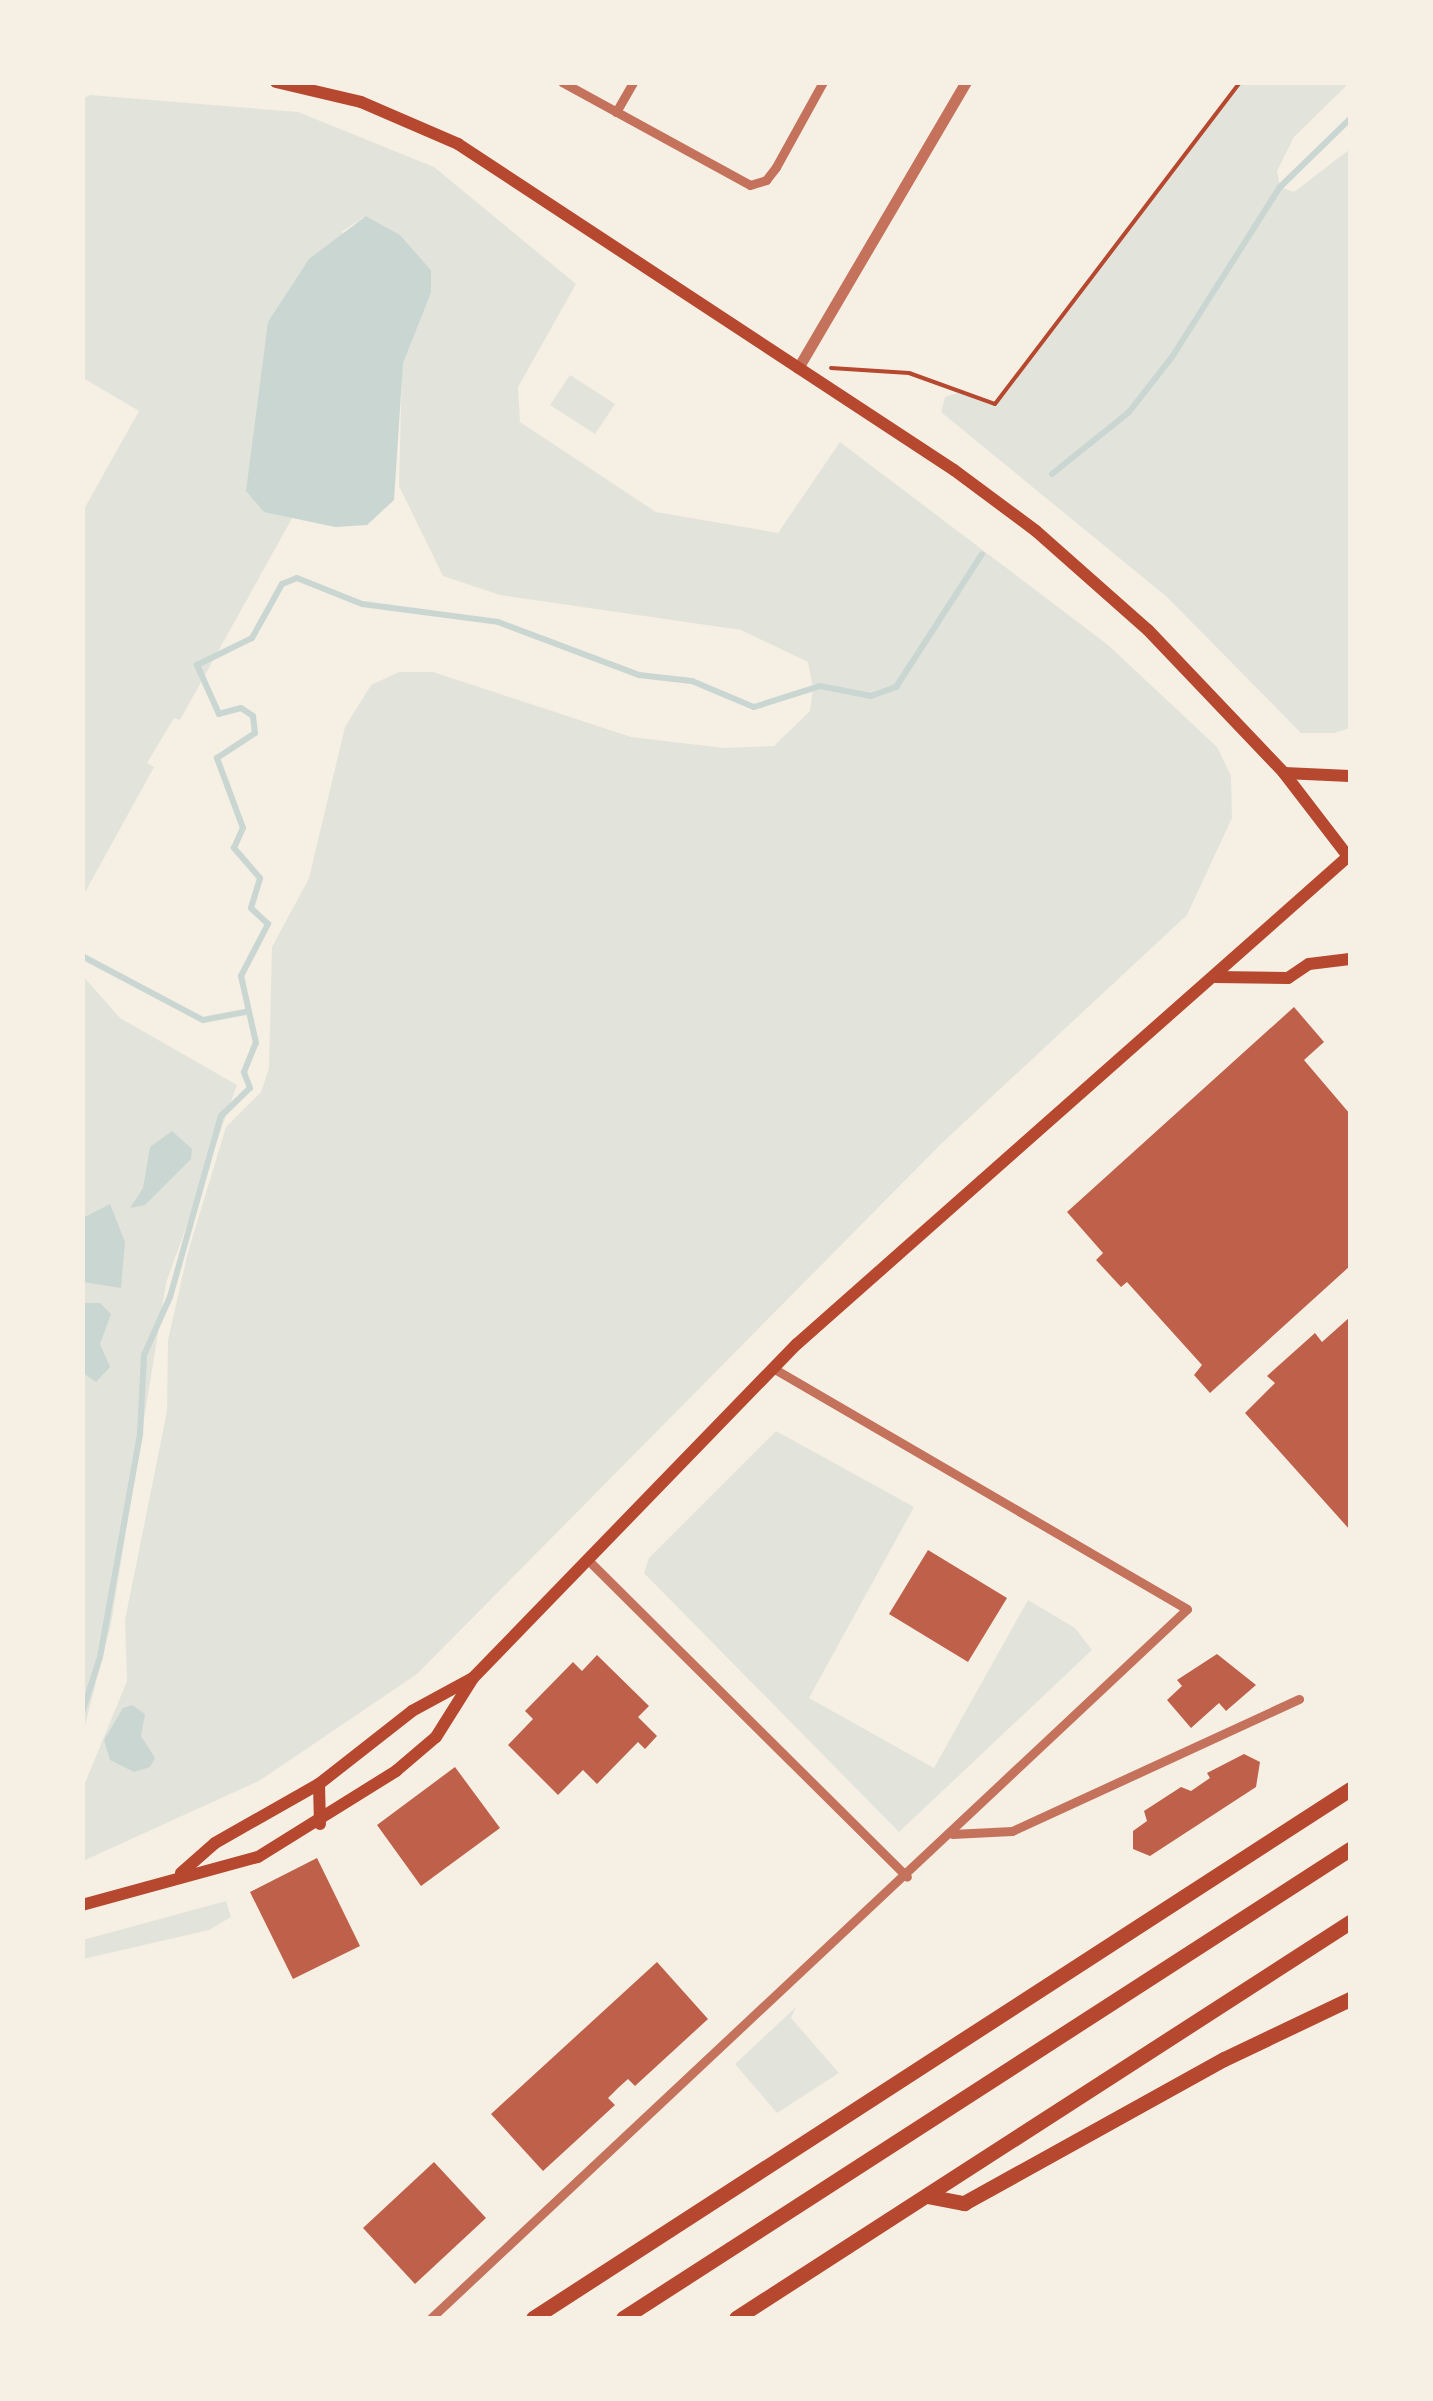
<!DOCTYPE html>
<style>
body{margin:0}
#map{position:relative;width:1433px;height:2401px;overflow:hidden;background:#f6efe4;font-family:"Public Sans",sans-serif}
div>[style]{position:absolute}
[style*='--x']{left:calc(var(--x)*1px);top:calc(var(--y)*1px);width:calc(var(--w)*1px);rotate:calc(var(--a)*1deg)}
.green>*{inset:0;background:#e2e4dc}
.water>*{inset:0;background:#c9d6d2}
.stream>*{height:6px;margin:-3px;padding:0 3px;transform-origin:3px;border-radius:3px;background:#c9d6d2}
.building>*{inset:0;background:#bf614a}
.path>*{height:4px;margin:-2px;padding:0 2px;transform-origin:2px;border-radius:2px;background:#b5482f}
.minor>*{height:9px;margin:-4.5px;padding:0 4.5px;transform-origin:4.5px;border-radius:4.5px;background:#c5725c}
.tertiary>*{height:11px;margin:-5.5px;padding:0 5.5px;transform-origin:5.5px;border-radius:5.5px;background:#c5725c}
.secondary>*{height:12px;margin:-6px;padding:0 6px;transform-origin:6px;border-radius:6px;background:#b5482f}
.motorway>*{height:15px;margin:-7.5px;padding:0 7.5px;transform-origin:7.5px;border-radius:7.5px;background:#b5482f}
span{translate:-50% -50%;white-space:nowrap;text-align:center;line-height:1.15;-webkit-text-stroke:9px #f6efe4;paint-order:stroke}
.frame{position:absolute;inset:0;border:85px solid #f6efe4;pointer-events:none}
</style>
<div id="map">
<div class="green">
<div style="clip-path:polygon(1240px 83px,1349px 83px,1294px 137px,1277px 171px,1280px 187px,1294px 192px,1350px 149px,1350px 728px,1334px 733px,1301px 733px,1167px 597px,941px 412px,945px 397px,963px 391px,996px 404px)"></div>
<div style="clip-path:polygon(90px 95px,298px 112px,434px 167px,576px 284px,518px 387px,520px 422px,656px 512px,778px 533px,840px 442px,1108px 645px,1217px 747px,1231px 776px,1232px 818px,1187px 915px,941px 1144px,417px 1674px,259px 1781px,83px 1861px,83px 1788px,127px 1681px,125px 1620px,167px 1411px,168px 1340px,188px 1252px,226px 1127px,261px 1092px,269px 1068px,272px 947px,309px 878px,345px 727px,371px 685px,399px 672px,433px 672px,631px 737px,724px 748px,774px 746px,810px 711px,813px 688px,808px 662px,741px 630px,500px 595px,443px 576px,399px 486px,402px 363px,431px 293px,431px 270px,400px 235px,366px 216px,341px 232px,425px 279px,180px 720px,174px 718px,147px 763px,154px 767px,83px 896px,83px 511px,139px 411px,83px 378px,82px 99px)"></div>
<div style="clip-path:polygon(570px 375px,615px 404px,595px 434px,550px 405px)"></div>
<div style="clip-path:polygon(83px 976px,120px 1018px,237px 1085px,166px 1283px,111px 1624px,83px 1733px)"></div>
<div style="clip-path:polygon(776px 1431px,914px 1507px,809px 1698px,934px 1768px,1028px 1600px,1075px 1628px,1092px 1650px,899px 1832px,644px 1573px,649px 1558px)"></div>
<div style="clip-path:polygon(226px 1901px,231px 1917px,209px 1930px,83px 1959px,83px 1940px)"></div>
<div style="clip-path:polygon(796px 2007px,791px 2018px,839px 2073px,777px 2113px,735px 2064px)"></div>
</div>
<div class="water">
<div style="clip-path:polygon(366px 216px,400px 235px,431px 270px,431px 293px,403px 363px,394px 500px,367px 525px,335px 527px,264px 512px,246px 491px,268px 322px,309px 259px)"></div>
<div style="clip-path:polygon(172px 1131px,192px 1149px,191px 1159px,145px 1205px,130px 1208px,143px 1188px,150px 1147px)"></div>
<div style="clip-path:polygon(110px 1204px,125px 1242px,121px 1288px,83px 1282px,83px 1218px)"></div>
<div style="clip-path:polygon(82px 1303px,100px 1303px,111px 1314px,100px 1344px,110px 1367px,96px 1382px,83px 1373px)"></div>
<div style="clip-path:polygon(132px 1705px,145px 1714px,141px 1736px,155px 1758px,150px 1767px,134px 1772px,110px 1760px,104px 1740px,123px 1708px)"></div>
</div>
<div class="stream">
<div style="--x:1052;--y:474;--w:99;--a:-38.8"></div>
<div style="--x:1129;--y:412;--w:70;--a:-52"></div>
<div style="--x:1172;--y:357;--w:201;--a:-57.6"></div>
<div style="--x:1280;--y:187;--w:98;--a:-44.2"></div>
<div style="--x:82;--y:956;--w:137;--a:27.9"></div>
<div style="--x:203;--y:1020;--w:43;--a:-10.8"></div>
<div style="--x:82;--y:1713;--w:59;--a:-72.2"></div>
<div style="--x:100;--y:1657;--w:227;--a:-79.8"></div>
<div style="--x:140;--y:1434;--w:79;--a:-87.1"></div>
<div style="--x:144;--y:1355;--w:64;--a:-65.9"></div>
<div style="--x:170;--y:1297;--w:188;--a:-74.3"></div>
<div style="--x:221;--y:1116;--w:40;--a:-44"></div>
<div style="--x:250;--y:1088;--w:17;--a:-111"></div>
<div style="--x:244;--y:1072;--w:31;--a:-68"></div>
<div style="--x:256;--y:1043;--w:69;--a:-102.6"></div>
<div style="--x:241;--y:976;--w:59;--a:-62.6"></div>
<div style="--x:268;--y:924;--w:23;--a:-137"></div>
<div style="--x:251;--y:908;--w:31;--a:-73"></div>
<div style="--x:260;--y:878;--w:40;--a:-131"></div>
<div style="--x:234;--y:848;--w:22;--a:-66"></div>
<div style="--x:243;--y:828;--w:75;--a:-110.4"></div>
<div style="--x:217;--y:758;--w:45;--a:-33.3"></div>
<div style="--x:255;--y:733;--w:17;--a:-97"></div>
<div style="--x:253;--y:716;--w:14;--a:-146"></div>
<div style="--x:241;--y:708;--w:23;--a:165"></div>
<div style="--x:219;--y:714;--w:54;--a:-114.2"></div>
<div style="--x:197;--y:665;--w:61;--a:-26.1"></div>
<div style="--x:252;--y:638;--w:62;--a:-60.9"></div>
<div style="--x:282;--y:584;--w:16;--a:-22"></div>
<div style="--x:297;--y:578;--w:70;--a:21.8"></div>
<div style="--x:362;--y:604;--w:137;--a:7.5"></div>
<div style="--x:498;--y:622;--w:151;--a:20.6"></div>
<div style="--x:639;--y:675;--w:53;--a:6.5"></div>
<div style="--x:692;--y:681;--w:67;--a:22.8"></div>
<div style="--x:754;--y:707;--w:69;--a:-17.7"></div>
<div style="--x:820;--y:686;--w:52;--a:11.1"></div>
<div style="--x:871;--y:696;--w:27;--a:-20"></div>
<div style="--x:896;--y:687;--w:158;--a:-57.1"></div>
</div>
<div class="building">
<div style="clip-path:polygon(1294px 1007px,1324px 1042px,1304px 1060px,1350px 1114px,1350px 1266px,1210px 1393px,1194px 1375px,1202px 1365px,1127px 1282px,1121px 1287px,1096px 1260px,1103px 1253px,1067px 1212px)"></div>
<div style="clip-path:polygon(1350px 1317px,1350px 1530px,1245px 1413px,1275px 1383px,1267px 1376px,1315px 1333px,1322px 1342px)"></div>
<div style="clip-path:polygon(928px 1550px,1007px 1598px,968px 1662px,889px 1614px)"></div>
<div style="clip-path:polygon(1217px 1654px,1256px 1685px,1226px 1711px,1219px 1703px,1191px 1728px,1167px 1700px,1182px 1686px,1177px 1680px)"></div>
<div style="clip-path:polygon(597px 1655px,649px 1706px,638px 1717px,657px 1736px,645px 1749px,638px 1742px,597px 1784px,583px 1770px,558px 1795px,508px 1745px,533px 1719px,525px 1711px,573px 1662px,582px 1671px)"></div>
<div style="clip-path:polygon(1244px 1754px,1260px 1762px,1256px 1787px,1150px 1856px,1133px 1849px,1133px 1831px,1147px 1821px,1144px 1811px,1181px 1787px,1191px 1791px,1210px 1778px,1207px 1773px)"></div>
<div style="clip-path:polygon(455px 1767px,500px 1828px,421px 1886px,377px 1825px)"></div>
<div style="clip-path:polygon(317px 1858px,360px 1946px,293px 1979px,250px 1892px)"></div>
<div style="clip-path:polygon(657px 1962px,708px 2019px,635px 2086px,628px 2079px,618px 2088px,608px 2098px,615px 2105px,543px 2171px,491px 2114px)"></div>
<div style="clip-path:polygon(434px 2162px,486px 2218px,415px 2284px,363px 2228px)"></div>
</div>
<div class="path">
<div style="--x:831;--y:368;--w:78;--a:3.7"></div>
<div style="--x:909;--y:373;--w:91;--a:19.8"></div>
<div style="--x:995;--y:404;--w:405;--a:-52.7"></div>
</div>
<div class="minor">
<div style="--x:562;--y:82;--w:214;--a:28.7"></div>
<div style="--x:750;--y:185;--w:17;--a:-17"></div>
<div style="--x:766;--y:180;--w:16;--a:-52"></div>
<div style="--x:776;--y:167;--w:97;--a:-61.1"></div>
<div style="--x:616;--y:112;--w:34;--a:-60"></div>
<div style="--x:589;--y:1561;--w:448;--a:44.8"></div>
<div style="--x:952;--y:1834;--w:60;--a:-2.9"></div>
<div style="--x:1012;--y:1831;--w:316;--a:-24.7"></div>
<div style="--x:431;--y:2318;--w:1036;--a:-43.16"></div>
<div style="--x:1187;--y:1609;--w:478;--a:-149.8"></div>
</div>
<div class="tertiary">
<div style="--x:798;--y:368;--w:332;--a:-59.6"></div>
</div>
<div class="secondary">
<div style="--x:276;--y:82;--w:87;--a:13.2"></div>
<div style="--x:361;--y:102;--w:106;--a:23.4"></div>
<div style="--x:458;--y:144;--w:594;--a:33.32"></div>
<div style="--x:954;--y:470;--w:102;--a:36.6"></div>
<div style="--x:1036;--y:531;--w:149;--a:41.5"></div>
<div style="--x:1148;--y:630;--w:197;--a:46.4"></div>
<div style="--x:1284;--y:773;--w:108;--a:52.5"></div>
<div style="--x:1284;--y:773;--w:66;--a:2.6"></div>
<div style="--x:1215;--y:977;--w:73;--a:0.8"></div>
<div style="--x:1288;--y:978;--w:25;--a:-34"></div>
<div style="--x:1309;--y:964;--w:41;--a:-7"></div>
<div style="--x:319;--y:1784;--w:40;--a:88.6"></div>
<div style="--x:181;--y:1873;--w:45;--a:-41.4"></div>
<div style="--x:215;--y:1843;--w:120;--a:-29.6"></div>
<div style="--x:319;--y:1784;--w:118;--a:-38.1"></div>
<div style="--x:412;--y:1711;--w:67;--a:-28.5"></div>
<div style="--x:82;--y:1905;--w:182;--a:-15.3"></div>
<div style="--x:258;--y:1857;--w:163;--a:-31.9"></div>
<div style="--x:396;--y:1771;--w:52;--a:-40.4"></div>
<div style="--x:436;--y:1737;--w:70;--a:-57.9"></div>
<div style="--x:473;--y:1678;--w:465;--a:-45.9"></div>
<div style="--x:797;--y:1344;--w:738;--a:-41.49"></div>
</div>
<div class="motorway">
<div style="--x:927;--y:2196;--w:38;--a:11"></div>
<div style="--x:964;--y:2203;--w:297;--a:-29"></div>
<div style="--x:1224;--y:2059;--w:140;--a:-25.5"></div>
<div style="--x:533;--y:2318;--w:973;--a:-32.92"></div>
<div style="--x:623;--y:2318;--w:865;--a:-32.83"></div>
<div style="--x:736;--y:2318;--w:731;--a:-32.82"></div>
</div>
<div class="frame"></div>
</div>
